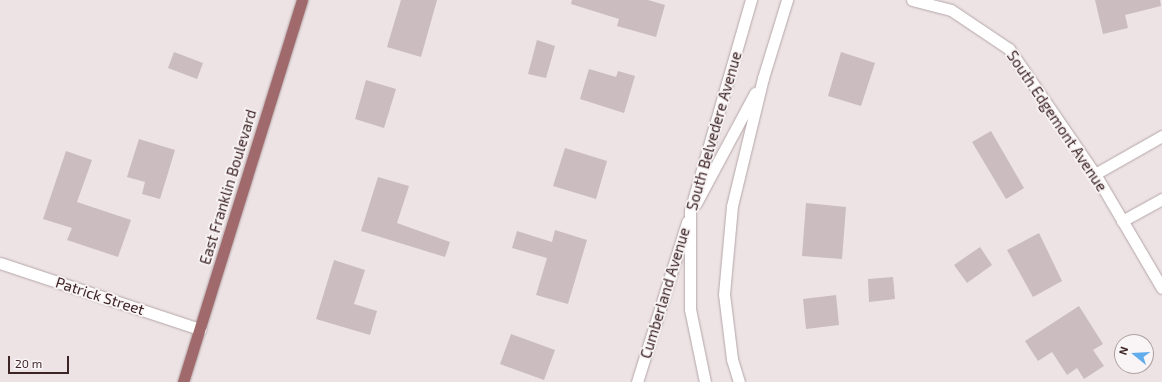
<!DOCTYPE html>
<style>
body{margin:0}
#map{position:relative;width:1162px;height:382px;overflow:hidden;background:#ede3e5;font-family:"Exo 2",sans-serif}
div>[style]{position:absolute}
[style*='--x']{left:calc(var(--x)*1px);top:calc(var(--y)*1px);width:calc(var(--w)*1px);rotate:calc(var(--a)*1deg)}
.building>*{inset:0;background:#cabcbf}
.roads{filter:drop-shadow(0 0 1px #b5a6a8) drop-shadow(0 0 1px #b5a6a8)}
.minor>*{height:11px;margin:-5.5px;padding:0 5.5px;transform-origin:5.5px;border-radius:5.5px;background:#fff}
.primary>*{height:11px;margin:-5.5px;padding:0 5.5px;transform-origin:5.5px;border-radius:5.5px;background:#a06a6c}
span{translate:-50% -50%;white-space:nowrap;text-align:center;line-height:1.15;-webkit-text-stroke:3.5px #f9f4f5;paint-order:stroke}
.street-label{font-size:15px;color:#3d2425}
.north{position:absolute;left:1114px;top:334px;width:40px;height:40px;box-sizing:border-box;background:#f9f4f5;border:1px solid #aea1a2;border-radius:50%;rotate:288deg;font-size:11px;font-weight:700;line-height:16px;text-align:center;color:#3d2425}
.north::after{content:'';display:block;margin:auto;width:14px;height:18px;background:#61aced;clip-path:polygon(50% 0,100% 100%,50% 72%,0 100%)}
.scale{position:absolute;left:8px;top:356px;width:61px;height:18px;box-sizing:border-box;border:2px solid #3d2425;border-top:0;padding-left:5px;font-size:12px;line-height:14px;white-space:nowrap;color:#3d2425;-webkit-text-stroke:3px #f9f4f5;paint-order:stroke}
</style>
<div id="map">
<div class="building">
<div style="clip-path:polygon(401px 0,437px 0,421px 57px,387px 47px)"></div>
<div style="clip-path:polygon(572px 0,648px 0,665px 5px,656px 37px,617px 26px,619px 19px,571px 4px)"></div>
<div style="clip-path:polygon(1095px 0,1160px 0,1161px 6px,1125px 15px,1128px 28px,1103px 34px)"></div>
<div style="clip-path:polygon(537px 40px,555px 46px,546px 78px,528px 74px)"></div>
<div style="clip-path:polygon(174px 52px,203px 63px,197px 79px,168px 68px)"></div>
<div style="clip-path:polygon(841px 52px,875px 63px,861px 106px,828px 96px)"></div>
<div style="clip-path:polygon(589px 69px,616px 77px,618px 71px,635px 76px,624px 113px,580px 99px)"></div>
<div style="clip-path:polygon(366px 80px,396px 89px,384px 128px,355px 119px)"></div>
<div style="clip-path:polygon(991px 131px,1024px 188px,1006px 199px,972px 142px)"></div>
<div style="clip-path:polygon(139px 139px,175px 150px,160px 199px,142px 194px,145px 182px,127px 177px)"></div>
<div style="clip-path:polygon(565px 148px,607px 161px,596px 199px,553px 186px)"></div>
<div style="clip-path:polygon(66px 151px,92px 160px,77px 202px,131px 220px,118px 257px,67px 240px,72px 228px,43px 219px)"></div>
<div style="clip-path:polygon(378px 177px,409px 186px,397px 223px,450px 242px,445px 257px,361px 231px)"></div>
<div style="clip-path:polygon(806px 203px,846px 207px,842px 259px,802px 256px)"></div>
<div style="clip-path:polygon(555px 230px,587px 240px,568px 304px,536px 295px,547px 258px,512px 248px,517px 231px,552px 242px)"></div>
<div style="clip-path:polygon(1039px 233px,1062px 281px,1033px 297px,1007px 250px)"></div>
<div style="clip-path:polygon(980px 247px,992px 265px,967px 283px,954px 265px)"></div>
<div style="clip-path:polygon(334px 260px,365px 270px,354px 304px,377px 311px,370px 335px,316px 319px)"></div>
<div style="clip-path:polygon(893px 277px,895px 299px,869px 302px,868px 279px)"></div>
<div style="clip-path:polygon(836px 295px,839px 325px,806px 329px,803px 299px)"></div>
<div style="clip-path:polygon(1079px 306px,1103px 344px,1093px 350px,1104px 366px,1084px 379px,1077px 368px,1067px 375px,1052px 352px,1038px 361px,1025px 341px)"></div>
<div style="clip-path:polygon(511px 334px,555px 350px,544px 380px,500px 364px)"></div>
</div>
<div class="roads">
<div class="minor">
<div style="--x:912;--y:0;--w:40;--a:14.4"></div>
<div style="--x:951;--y:10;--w:70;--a:33.9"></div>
<div style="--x:1009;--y:49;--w:152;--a:55.5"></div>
<div style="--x:1095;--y:174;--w:132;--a:59.6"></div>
<div style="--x:1095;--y:174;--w:77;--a:-29.6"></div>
<div style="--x:696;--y:203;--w:125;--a:-61.8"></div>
<div style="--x:1122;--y:221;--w:46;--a:-28.8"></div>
<div style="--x:0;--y:263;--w:211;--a:18.3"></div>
<div style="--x:637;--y:382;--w:168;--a:-72.6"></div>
<div style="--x:705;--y:382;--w:75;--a:-101.6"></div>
<div style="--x:690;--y:309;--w:98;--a:-90"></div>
<div style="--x:690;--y:211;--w:220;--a:-73.9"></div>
<div style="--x:739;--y:382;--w:24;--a:-107"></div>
<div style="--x:732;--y:359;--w:65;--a:-97"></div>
<div style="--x:724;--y:294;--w:88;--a:-84.8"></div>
<div style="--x:732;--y:206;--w:132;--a:-76.4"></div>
<div style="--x:763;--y:78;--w:82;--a:-72.9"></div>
</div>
<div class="primary">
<div style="--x:183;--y:382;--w:400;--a:-72.7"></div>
</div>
</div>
<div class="street-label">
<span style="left:1057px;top:121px;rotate:56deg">South Edgemont Avenue</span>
<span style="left:714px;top:131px;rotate:-74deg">South Belvedere Avenue</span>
<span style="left:228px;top:187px;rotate:-73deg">East Franklin Boulevard</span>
<span style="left:665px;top:293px;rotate:-73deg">Cumberland Avenue</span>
<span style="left:100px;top:296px;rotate:18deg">Patrick Street</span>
</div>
<div class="north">N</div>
<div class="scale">20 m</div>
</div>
